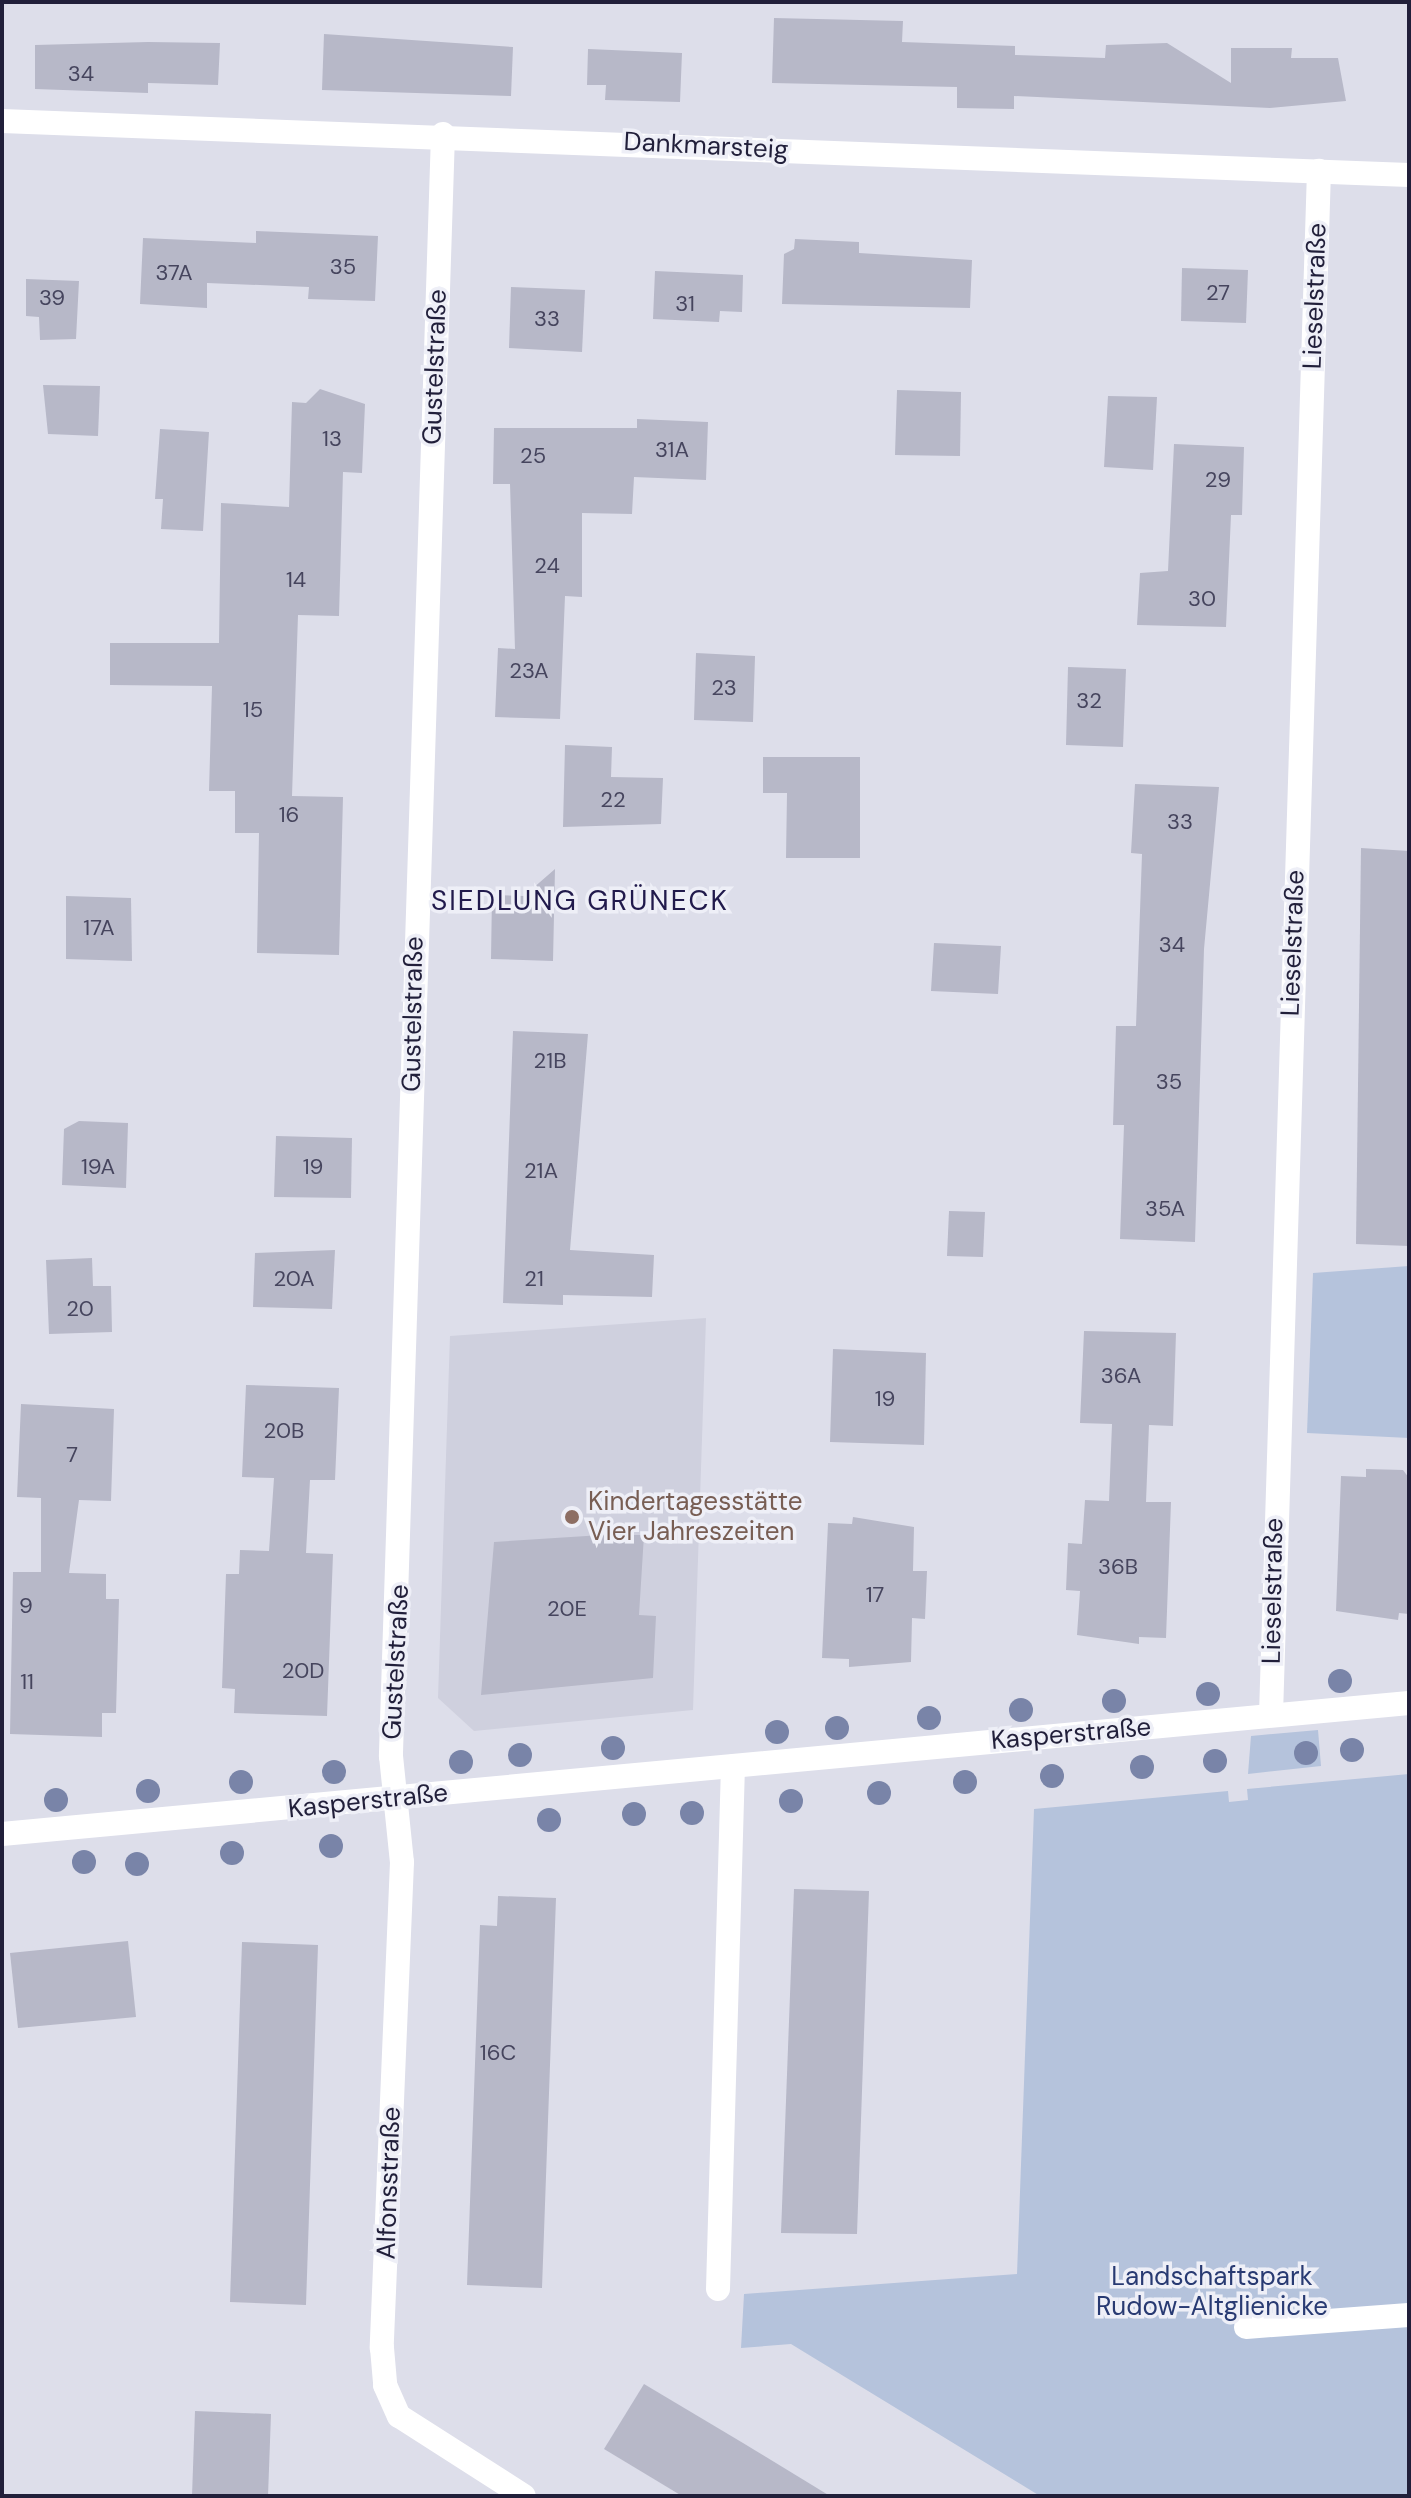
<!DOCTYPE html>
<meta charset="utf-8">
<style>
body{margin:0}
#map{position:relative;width:1411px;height:2498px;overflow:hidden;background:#dddeea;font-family:"DM Sans",sans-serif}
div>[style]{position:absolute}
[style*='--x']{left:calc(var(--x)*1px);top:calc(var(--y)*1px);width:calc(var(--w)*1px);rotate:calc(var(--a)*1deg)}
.built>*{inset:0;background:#cfd0de}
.green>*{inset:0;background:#b5c3dc}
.building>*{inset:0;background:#b7b8c8}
.minor>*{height:24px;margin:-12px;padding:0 12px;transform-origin:12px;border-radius:12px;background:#fff}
.trees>*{width:24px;height:24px;margin:-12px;border-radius:50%;background:#7984a8}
.dots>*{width:22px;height:22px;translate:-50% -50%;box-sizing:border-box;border:4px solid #eeeff7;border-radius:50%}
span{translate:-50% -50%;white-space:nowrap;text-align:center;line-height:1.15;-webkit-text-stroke:7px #eeeff7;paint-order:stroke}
.number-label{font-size:22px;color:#46455e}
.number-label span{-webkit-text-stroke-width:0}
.street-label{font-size:26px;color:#211f3a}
.education-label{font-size:26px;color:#785e54}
.left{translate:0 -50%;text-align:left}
.park-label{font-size:26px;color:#283a72}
.neighbourhood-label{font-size:28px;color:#211a4c;letter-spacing:2px}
.frame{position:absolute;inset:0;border:4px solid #211f3a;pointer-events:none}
</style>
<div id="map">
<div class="built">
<div style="clip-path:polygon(706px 1318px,693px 1710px,474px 1731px,438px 1698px,450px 1336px)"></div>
</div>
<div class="green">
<div style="clip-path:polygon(1409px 1266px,1409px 1438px,1307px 1433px,1313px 1273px)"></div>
<div style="clip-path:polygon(1318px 1730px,1321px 1766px,1248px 1774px,1251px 1736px)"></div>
<div style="clip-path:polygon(1409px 1774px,1409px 2496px,1040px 2496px,791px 2344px,741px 2348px,744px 2294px,1017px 2274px,1034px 1809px,1228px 1791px,1229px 1802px,1248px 1800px,1247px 1789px)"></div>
</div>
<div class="building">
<div style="clip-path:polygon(774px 18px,903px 21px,902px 42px,1015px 46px,1015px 55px,1105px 58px,1106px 45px,1167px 43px,1231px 83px,1231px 48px,1292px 48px,1291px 58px,1338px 58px,1346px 101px,1270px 108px,1014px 96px,1014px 109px,957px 108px,957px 87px,772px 83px)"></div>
<div style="clip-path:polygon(324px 34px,513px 47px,511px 96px,322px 90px)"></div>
<div style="clip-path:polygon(148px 42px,220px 43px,218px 85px,148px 83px,148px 93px,35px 89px,35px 45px)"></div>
<div style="clip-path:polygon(588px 49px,682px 53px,680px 102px,605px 100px,606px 85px,587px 85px)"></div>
<div style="clip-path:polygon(256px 231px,378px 236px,375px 301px,308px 299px,309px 287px,207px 283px,207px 308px,140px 304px,143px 238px,256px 243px)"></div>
<div style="clip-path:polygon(795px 239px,859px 242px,859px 253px,972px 260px,970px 308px,782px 304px,784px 254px,794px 249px)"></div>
<div style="clip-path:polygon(1182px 268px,1248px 270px,1246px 323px,1181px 321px)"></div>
<div style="clip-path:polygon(655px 271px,743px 275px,742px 312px,720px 311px,719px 322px,653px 319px)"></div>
<div style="clip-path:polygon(26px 279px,79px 281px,76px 339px,40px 340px,39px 317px,26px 316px)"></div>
<div style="clip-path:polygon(511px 287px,585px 290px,582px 352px,509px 348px)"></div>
<div style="clip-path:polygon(43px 385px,100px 386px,98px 436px,48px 434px)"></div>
<div style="clip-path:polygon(320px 389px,365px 404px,362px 473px,343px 472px,339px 616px,298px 615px,292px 796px,343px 797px,339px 955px,257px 953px,259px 833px,235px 833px,235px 791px,209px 791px,212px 686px,110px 685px,110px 643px,219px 643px,221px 503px,289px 507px,292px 402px,306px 403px)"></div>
<div style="clip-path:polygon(897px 390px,961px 392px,960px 456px,895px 455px)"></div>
<div style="clip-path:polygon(1108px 396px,1157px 397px,1153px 470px,1104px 467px)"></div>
<div style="clip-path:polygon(637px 419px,708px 422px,706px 480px,634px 477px,632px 514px,582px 513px,582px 597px,565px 596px,560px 719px,495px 717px,498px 648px,515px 649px,510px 484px,493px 484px,494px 428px,637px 428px)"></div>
<div style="clip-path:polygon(160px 429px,209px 432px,203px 531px,161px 529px,163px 499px,155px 499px)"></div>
<div style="clip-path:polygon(1174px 444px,1244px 447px,1242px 515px,1231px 515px,1226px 627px,1137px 625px,1140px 573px,1168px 571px)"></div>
<div style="clip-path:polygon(696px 653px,755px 656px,753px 722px,694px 720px)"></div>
<div style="clip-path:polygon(1068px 667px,1126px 669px,1123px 747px,1066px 745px)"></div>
<div style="clip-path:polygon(565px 745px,612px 747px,611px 777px,663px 778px,661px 824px,563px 827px)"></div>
<div style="clip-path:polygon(763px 757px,860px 757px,860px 858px,786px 858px,787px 793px,763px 793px)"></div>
<div style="clip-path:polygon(1135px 784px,1219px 787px,1204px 949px,1195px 1242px,1120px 1239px,1124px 1125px,1113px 1125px,1116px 1026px,1136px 1026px,1142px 854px,1131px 853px)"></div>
<div style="clip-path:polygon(1361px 848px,1409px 851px,1409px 1246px,1356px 1244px)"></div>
<div style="clip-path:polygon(555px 869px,553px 961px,491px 959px,492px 895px,524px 896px)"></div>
<div style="clip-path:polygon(66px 896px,131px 898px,132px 961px,66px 959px)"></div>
<div style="clip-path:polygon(934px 943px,1001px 946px,998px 994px,931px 991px)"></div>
<div style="clip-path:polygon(513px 1031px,588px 1034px,570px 1250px,654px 1255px,652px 1297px,563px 1295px,563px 1305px,503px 1303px)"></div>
<div style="clip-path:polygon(79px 1121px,128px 1123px,126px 1188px,62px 1185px,64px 1129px)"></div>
<div style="clip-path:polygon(276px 1136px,352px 1138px,351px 1198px,274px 1197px)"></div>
<div style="clip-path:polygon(949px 1211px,985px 1212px,983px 1257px,947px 1256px)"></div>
<div style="clip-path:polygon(335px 1250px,332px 1309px,253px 1307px,255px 1253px)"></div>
<div style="clip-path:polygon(92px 1258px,93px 1286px,111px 1286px,112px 1332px,49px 1334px,46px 1260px)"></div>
<div style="clip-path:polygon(1084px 1331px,1176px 1333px,1173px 1426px,1149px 1425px,1146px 1502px,1171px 1502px,1166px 1638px,1139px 1637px,1139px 1644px,1077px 1635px,1080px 1591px,1066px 1590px,1068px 1543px,1082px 1544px,1085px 1500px,1109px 1501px,1112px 1424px,1080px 1423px)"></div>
<div style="clip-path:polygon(833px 1349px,926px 1353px,924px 1445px,830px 1442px)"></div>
<div style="clip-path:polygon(246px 1385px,339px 1388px,335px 1480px,310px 1480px,306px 1553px,333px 1554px,327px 1716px,234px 1713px,235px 1689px,222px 1688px,226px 1574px,239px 1574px,240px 1550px,269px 1551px,274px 1478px,242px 1477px)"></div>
<div style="clip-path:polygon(21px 1404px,114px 1409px,111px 1501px,79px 1500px,69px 1573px,106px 1574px,106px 1599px,119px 1599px,116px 1713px,102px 1713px,102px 1737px,10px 1734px,13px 1572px,41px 1572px,41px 1498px,17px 1497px)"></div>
<div style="clip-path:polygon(1366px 1469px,1403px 1470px,1409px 1478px,1409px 1614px,1399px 1613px,1398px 1620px,1336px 1611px,1341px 1476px,1366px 1477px)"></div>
<div style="clip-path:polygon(853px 1517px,914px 1527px,913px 1571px,927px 1571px,925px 1619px,912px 1618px,911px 1662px,849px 1667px,849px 1659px,822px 1658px,828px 1523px,852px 1524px)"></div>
<div style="clip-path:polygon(602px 1535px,644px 1535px,639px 1615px,656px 1616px,653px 1678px,481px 1695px,494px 1542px)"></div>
<div style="clip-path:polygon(794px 1889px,869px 1891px,857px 2234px,781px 2233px)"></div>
<div style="clip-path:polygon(498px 1896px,556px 1898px,542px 2288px,467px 2285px,480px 1925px,497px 1926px)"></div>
<div style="clip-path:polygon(128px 1941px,136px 2017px,18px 2028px,10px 1953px)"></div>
<div style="clip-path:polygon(242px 1942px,318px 1945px,306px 2305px,230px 2302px)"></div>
<div style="clip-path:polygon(644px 2384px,743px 2443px,830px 2496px,682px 2496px,604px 2449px)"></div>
<div style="clip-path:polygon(195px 2411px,271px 2414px,268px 2496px,192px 2496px)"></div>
</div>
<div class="minor">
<div style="--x:2;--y:121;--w:1408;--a:2.2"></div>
<div style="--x:443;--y:134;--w:1623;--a:91.84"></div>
<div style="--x:391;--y:1756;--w:107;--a:84.1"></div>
<div style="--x:402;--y:1862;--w:486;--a:92.4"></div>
<div style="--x:382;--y:2348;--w:37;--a:85"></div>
<div style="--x:385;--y:2385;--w:34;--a:66"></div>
<div style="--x:399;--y:2416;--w:148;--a:32.6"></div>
<div style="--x:1271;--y:1715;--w:1545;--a:-88.22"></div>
<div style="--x:2;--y:1834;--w:1413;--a:-5.32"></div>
<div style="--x:718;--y:2289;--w:523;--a:-88.36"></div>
<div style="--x:1246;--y:2327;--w:163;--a:-4.2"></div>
</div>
<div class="trees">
<div style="left:1340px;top:1681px"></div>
<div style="left:1208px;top:1694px"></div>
<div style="left:1114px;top:1701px"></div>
<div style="left:1021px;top:1710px"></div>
<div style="left:929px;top:1718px"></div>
<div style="left:837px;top:1728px"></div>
<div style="left:777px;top:1732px"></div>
<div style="left:613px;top:1748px"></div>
<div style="left:1352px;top:1750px"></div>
<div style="left:1306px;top:1753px"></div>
<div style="left:520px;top:1755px"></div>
<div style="left:1215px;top:1761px"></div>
<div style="left:461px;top:1762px"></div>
<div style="left:1142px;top:1767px"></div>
<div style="left:334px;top:1772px"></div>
<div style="left:1052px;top:1776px"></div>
<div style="left:241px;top:1782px"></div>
<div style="left:965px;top:1782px"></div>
<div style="left:148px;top:1791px"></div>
<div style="left:879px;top:1793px"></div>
<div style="left:56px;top:1800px"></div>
<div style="left:791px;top:1801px"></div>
<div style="left:692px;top:1813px"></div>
<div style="left:634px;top:1814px"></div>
<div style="left:549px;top:1820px"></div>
<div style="left:331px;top:1846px"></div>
<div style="left:232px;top:1853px"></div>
<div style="left:84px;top:1862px"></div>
<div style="left:137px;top:1864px"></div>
</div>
<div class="dots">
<div style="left:572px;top:1517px;background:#8d6e63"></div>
</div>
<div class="number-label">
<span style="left:81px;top:74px">34</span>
<span style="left:343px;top:267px">35</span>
<span style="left:174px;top:273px">37A</span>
<span style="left:1218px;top:293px">27</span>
<span style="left:52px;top:298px">39</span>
<span style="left:685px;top:304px">31</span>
<span style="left:547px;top:319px">33</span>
<span style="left:332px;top:439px">13</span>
<span style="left:672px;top:450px">31A</span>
<span style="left:533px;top:456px">25</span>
<span style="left:1218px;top:480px">29</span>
<span style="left:547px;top:566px">24</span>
<span style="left:296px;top:580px">14</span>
<span style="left:1202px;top:599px">30</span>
<span style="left:529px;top:671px">23A</span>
<span style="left:724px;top:688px">23</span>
<span style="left:1089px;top:701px">32</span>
<span style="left:253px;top:710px">15</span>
<span style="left:613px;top:800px">22</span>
<span style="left:289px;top:815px">16</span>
<span style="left:1180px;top:822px">33</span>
<span style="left:99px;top:928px">17A</span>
<span style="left:1172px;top:945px">34</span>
<span style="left:550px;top:1061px">21B</span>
<span style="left:1169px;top:1082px">35</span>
<span style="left:98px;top:1167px">19A</span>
<span style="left:313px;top:1167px">19</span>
<span style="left:541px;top:1171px">21A</span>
<span style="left:1165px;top:1209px">35A</span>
<span style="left:294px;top:1279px">20A</span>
<span style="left:534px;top:1279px">21</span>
<span style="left:80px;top:1309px">20</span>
<span style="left:1121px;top:1376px">36A</span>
<span style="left:885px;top:1399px">19</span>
<span style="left:284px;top:1431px">20B</span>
<span style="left:72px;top:1455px">7</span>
<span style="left:1118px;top:1567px">36B</span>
<span style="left:875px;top:1595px">17</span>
<span style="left:26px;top:1606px">9</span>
<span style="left:567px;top:1609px">20E</span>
<span style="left:303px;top:1671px">20D</span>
<span style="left:27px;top:1682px">11</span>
<span style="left:498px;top:2053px">16C</span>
</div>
<div class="street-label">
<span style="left:706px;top:146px;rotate:3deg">Dankmarsteig</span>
<span style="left:1315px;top:296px;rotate:-88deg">Lieselstraße</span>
<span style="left:435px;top:367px;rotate:-88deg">Gustelstraße</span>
<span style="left:1293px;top:943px;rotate:-88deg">Lieselstraße</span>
<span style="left:413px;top:1014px;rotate:-89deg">Gustelstraße</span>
<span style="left:1273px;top:1591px;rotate:-89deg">Lieselstraße</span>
<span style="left:396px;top:1662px;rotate:-87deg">Gustelstraße</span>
<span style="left:1071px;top:1734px;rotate:-5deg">Kasperstraße</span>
<span style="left:368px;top:1801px;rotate:-6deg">Kasperstraße</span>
<span style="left:389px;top:2183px;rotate:-88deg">Alfonsstraße</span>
</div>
<div class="education-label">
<span class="left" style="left:588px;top:1517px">Kindertagesstätte<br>Vier Jahreszeiten</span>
</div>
<div class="park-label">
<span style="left:1212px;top:2292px">Landschaftspark<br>Rudow-Altglienicke</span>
</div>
<div class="neighbourhood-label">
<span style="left:580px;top:901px">SIEDLUNG GRÜNECK</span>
</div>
<div class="frame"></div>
</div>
